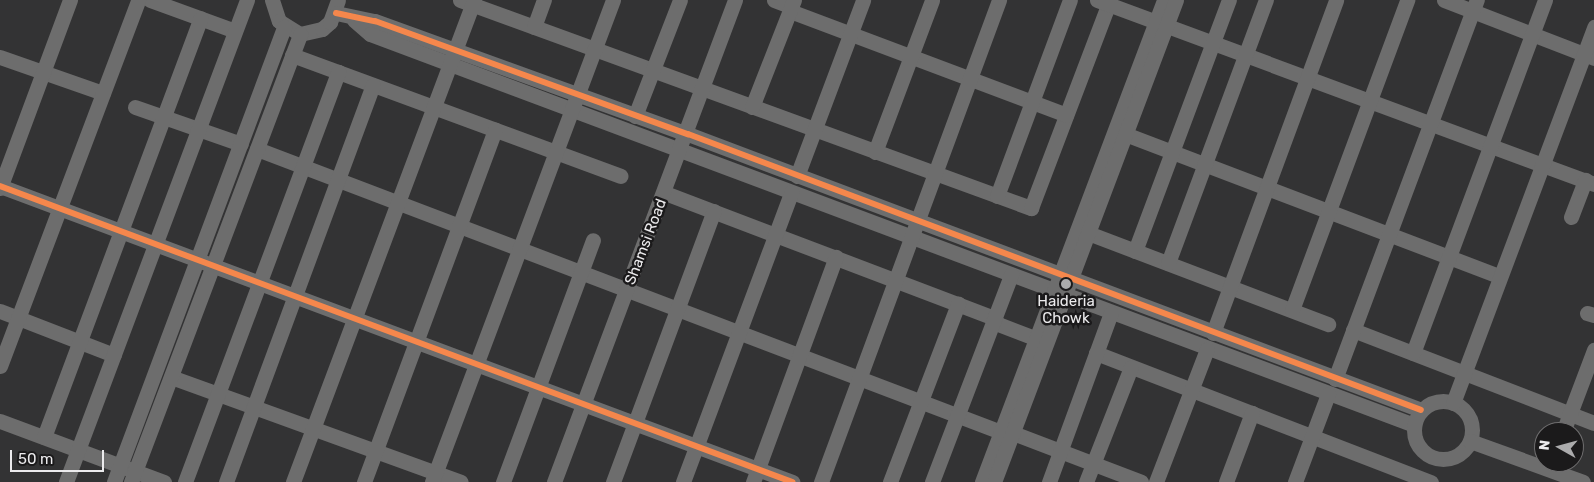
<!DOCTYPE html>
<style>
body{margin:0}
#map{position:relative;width:1594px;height:482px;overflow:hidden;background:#333334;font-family:Rubik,sans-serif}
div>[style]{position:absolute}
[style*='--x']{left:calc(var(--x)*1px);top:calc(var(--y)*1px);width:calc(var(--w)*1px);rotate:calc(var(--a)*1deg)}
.minor>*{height:15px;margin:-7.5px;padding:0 7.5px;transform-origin:7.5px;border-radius:7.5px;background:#6d6d6d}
.minor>.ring{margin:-7.5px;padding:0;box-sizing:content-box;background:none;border:15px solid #6d6d6d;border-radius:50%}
.cycleway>*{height:6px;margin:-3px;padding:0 3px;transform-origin:3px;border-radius:3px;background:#f5874c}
.dots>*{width:14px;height:14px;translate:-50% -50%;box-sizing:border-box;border:2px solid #1b1a1b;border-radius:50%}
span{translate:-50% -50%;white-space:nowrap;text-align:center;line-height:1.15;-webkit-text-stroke:5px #1b1a1b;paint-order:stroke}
.street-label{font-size:15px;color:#ecebed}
.poi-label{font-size:15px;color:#ecebed}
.north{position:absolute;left:1534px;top:422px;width:50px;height:50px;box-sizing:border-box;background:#1b1a1b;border:1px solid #6f6e6f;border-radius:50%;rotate:277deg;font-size:14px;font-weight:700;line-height:20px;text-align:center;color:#ecebed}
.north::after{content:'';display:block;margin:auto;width:18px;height:22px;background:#ababac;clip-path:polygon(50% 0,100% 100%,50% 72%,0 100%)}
.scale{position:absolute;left:10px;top:450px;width:94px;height:22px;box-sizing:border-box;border:2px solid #ecebed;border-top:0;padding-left:6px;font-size:15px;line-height:18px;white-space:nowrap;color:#ecebed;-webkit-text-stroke:4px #1b1a1b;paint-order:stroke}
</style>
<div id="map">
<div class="minor">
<div style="--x:150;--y:0;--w:90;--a:20"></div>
<div style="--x:272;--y:0;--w:22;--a:72"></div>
<div style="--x:279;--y:21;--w:25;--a:32"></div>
<div style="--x:300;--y:34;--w:23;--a:-13"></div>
<div style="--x:322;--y:29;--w:11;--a:-41"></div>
<div style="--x:330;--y:22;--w:23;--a:-70"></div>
<div style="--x:460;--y:0;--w:608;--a:20.02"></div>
<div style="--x:1031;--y:208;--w:222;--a:-69.2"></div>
<div style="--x:774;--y:0;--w:19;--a:21"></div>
<div style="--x:1097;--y:0;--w:530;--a:20.32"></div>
<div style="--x:1444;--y:0;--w:161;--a:21.1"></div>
<div style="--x:790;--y:11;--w:295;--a:20.6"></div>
<div style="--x:336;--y:13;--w:40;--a:12"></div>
<div style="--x:375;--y:21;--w:333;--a:19.9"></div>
<div style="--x:688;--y:134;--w:783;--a:20.63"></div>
<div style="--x:354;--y:20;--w:21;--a:41"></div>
<div style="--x:370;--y:34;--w:1115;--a:20.53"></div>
<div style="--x:534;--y:27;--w:29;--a:-70"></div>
<div style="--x:292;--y:55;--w:350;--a:20.2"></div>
<div style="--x:0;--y:57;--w:109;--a:19.3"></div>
<div style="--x:135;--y:107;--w:112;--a:19.2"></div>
<div style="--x:752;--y:107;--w:115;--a:-68.6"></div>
<div style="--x:635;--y:116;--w:124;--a:-68.8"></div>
<div style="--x:1125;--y:134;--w:399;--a:20.8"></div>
<div style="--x:257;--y:149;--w:796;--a:20.83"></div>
<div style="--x:875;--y:152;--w:162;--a:-69.4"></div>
<div style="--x:797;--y:176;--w:188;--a:-69.4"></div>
<div style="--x:0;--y:186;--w:846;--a:20.49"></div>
<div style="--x:0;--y:188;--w:201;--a:-69.6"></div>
<div style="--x:665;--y:193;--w:352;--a:20.8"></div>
<div style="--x:994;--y:318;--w:7;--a:56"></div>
<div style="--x:998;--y:324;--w:42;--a:21"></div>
<div style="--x:997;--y:196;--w:209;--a:-69.6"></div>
<div style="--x:1571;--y:217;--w:40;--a:-69"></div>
<div style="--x:1088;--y:233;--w:257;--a:20.8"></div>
<div style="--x:1135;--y:251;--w:268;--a:-69.5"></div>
<div style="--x:1168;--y:263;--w:281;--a:-69.6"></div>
<div style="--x:1292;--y:310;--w:331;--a:-69.6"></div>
<div style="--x:0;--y:311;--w:122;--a:21.1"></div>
<div style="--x:1587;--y:313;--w:7;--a:16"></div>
<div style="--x:1353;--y:330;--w:258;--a:21.1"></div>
<div style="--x:1213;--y:333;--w:355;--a:-69.7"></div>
<div style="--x:1096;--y:353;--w:359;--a:21.1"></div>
<div style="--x:1413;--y:353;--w:377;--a:-69.5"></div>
<div style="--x:0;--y:366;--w:391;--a:-69.3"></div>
<div style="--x:171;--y:377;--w:308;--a:19.9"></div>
<div style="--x:1335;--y:379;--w:405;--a:-69.5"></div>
<div class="ring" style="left:1414px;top:401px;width:43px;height:43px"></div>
<div style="--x:1453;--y:403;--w:402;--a:-69.4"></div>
<div style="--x:0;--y:421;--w:175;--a:20.4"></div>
<div style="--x:1563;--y:432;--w:88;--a:-69.3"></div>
<div style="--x:1013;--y:433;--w:137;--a:20.9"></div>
<div style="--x:44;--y:437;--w:447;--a:-69.5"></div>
<div style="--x:1470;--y:441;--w:120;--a:19.9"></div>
<div style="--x:66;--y:482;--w:515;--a:-69.42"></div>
<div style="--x:114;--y:482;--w:486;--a:-69.5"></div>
<div style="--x:131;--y:482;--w:479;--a:-69.3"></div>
<div style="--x:185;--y:482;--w:438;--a:-69.5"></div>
<div style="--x:226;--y:482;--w:423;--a:-69.7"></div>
<div style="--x:293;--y:482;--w:515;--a:-69.42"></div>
<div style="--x:364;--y:482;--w:376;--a:-69.6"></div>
<div style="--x:432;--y:482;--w:515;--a:-69.42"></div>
<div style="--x:503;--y:482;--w:258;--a:-69.6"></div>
<div style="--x:554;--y:482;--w:515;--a:-69.42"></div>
<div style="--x:613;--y:482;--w:289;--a:-69.6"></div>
<div style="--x:683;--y:482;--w:309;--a:-69.5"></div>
<div style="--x:753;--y:482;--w:240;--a:-69.8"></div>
<div style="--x:821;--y:482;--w:514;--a:-69.73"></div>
<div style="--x:890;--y:482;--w:191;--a:-69.1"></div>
<div style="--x:932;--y:482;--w:222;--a:-69.1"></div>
<div style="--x:982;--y:482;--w:515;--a:-69.31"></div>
<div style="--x:994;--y:482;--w:515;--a:-69.31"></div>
<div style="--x:1049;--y:482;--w:180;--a:-69.9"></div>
<div style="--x:1086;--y:482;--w:123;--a:-68.6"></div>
<div style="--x:1156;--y:482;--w:142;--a:-69"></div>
<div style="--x:1226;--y:482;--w:74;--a:-69.4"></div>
<div style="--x:1295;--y:482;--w:94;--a:-69.4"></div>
</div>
<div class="cycleway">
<div style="--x:336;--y:13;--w:40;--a:12"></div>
<div style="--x:375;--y:21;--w:333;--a:19.9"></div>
<div style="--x:688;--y:134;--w:783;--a:20.63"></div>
<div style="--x:0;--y:186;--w:846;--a:20.49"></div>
</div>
<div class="dots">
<div style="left:1066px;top:284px;background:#ababac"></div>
</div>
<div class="street-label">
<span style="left:646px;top:242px;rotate:-69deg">Shamsi Road</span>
</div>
<div class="poi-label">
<span style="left:1066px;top:310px">Haideria<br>Chowk</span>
</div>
<div class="north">N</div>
<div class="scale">50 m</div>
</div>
